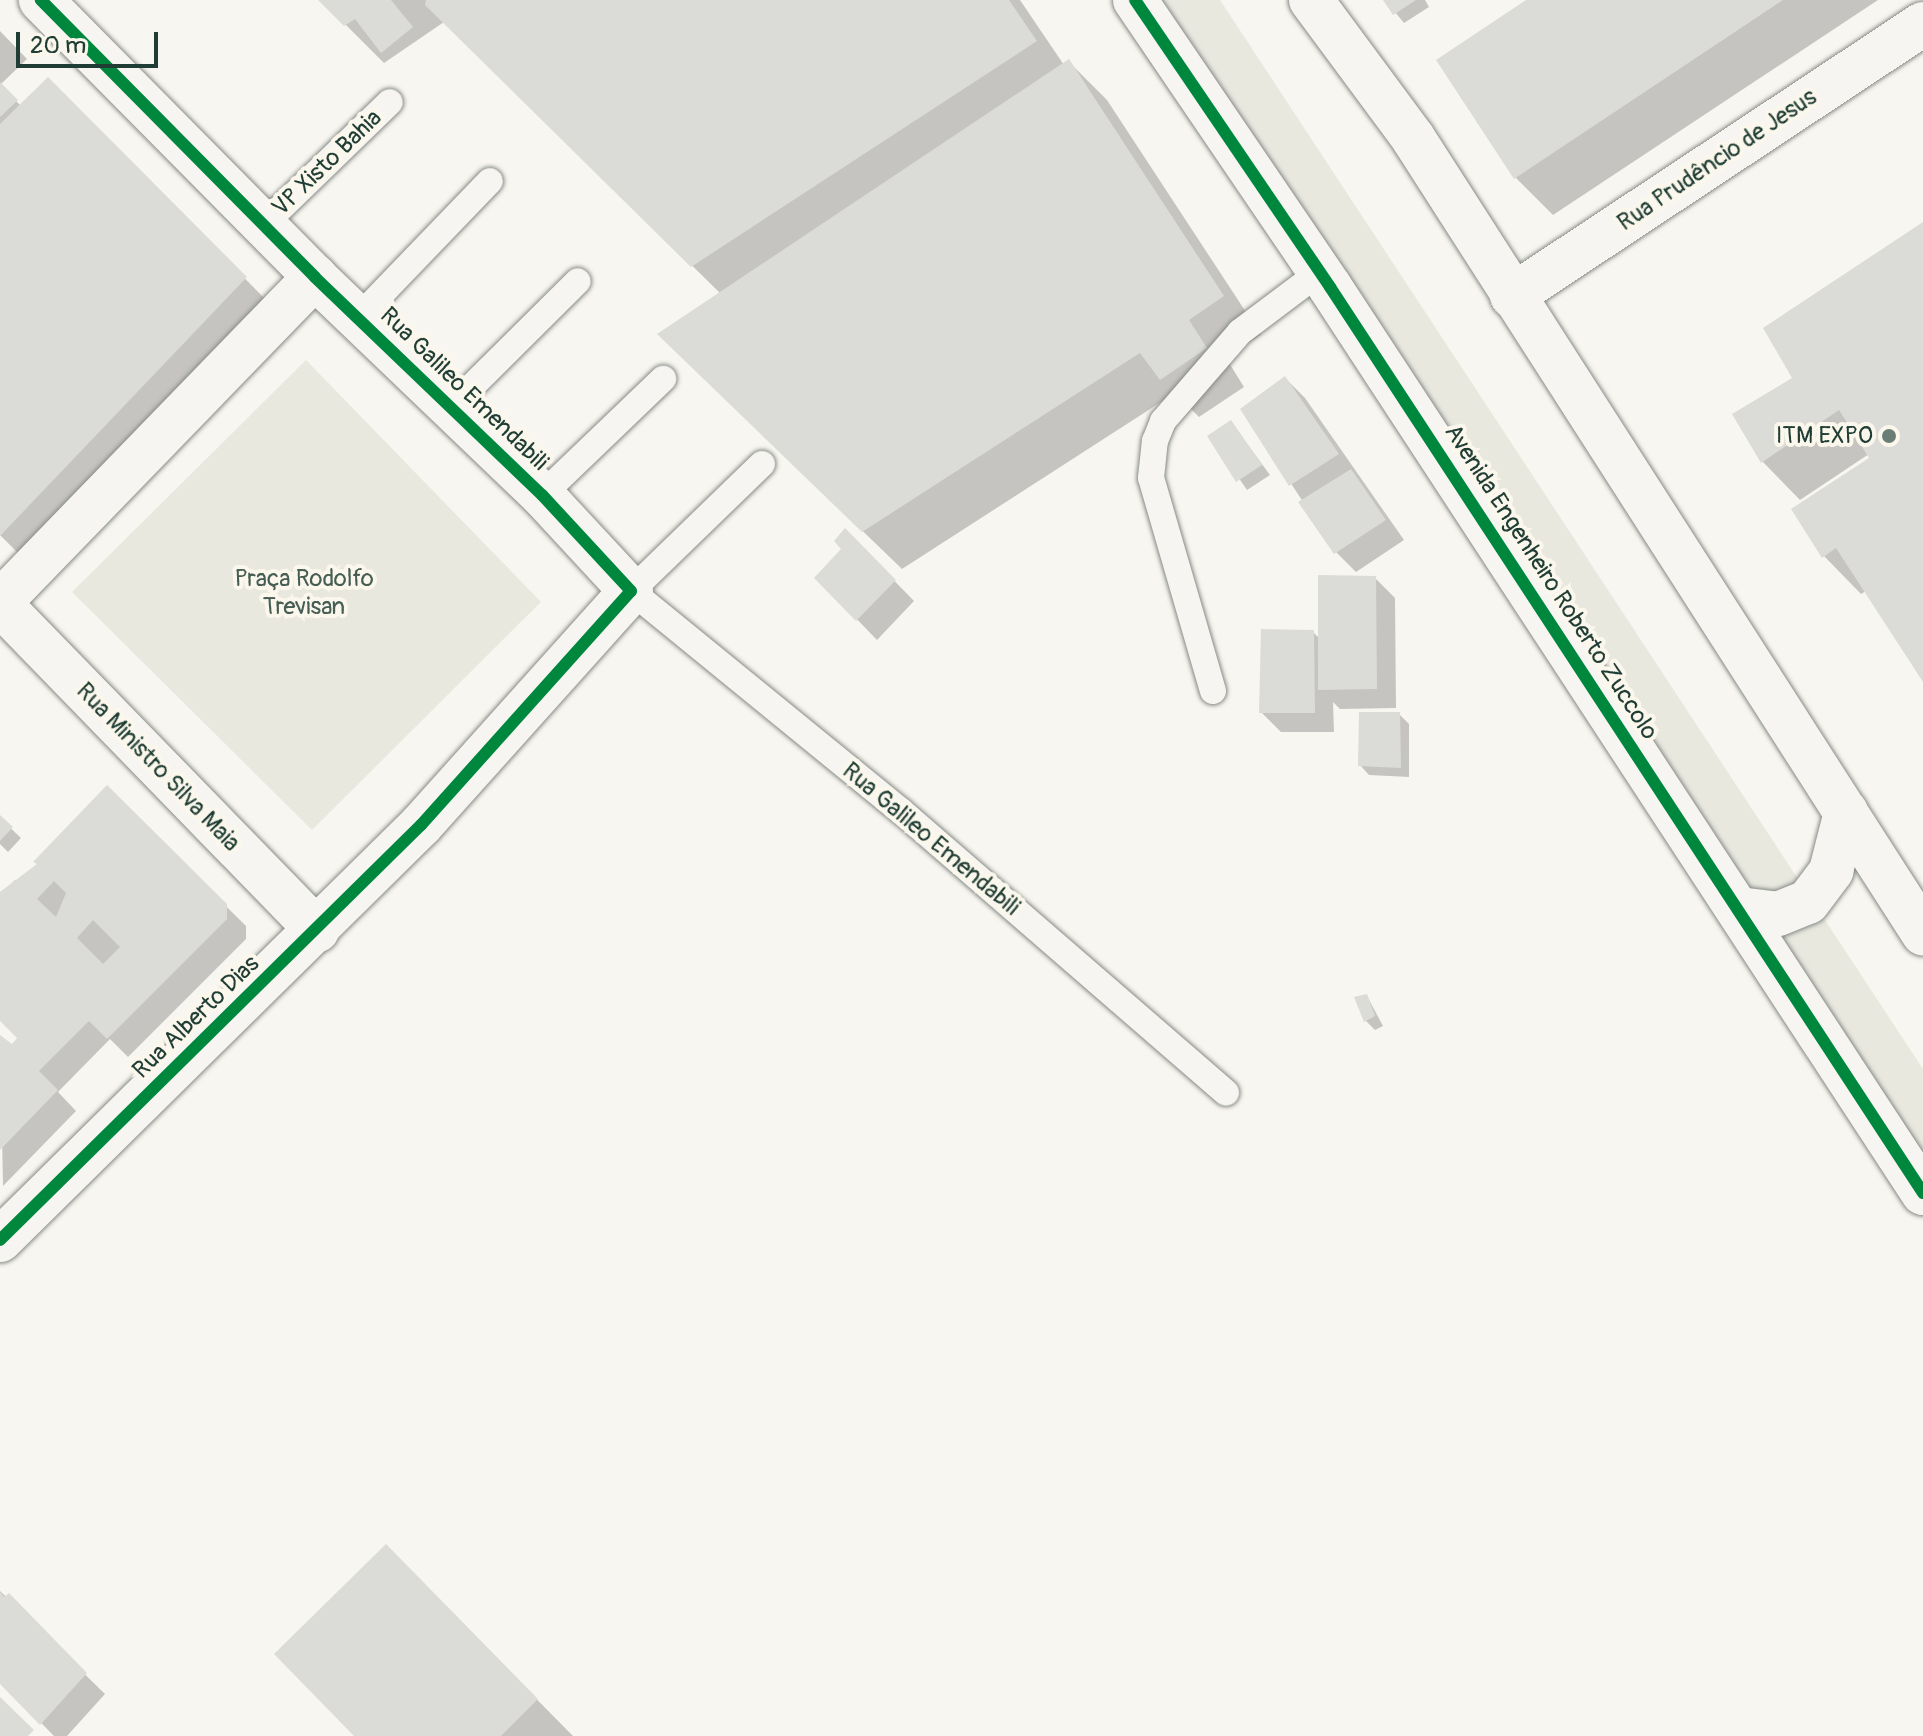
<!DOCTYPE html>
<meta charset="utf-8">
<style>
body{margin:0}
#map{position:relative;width:1923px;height:1736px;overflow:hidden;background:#f8f6f0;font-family:Pangolin,sans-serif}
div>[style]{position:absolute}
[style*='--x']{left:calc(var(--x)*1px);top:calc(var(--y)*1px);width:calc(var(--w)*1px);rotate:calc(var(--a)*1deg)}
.built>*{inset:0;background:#e8e8df}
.shadow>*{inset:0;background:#0003}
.building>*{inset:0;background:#dbdbd7}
.roads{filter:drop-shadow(0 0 2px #868b86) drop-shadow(0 0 2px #868b86)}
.lane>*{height:26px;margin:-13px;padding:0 13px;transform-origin:13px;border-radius:13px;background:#f6f5f1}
.street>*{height:44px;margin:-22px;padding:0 22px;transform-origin:22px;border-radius:22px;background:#f6f5f1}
.secondary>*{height:44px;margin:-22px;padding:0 22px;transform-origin:22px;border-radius:22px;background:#f6f5f1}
.cycleway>*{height:12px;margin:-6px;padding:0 6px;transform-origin:6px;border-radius:6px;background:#00873e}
.dots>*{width:22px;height:22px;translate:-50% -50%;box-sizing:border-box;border:4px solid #fbf7ec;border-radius:50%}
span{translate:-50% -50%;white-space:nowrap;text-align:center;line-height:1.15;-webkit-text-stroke:8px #fbf7ec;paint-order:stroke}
.street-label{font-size:24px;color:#1f3d34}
.poi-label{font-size:24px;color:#1f3d34}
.right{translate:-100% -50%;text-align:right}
.park-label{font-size:24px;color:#455d53}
.scale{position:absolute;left:16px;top:32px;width:142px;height:36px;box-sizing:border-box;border:4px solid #1f3d34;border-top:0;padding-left:10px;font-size:24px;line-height:28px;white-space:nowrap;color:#1f3d34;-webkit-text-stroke:6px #fbf7ec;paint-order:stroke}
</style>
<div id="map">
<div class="built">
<div style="clip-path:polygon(1157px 0,1220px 0,1923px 1069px,1923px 1156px)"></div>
<div style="clip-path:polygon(306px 360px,541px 602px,312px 830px,72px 592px)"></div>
</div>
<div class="shadow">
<div style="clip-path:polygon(321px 0,1020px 0,1064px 65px,1069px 62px,1107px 100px,1261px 335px,1226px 358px,1244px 387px,1199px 417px,1175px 393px,902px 569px,698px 372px,721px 294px,444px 22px,384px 63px)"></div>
<div style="clip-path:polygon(1385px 0,1425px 0,1429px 7px,1404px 23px)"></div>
<div style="clip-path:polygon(1529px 0,1878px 0,1553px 215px,1515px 177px)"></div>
<div style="clip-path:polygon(0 31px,27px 59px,0 85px,21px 106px,48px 79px,283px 317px,38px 573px,0 535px)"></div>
<div style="clip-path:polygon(1923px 224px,1923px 678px,1866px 591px,1861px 594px,1824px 556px,1872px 458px,1869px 454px,1800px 500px,1763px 462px,1735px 415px,1795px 378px)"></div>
<div style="clip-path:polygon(1285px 378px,1305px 398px,1404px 540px,1356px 572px,1336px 552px,1242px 409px)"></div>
<div style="clip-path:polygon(1231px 422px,1270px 475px,1247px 490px,1210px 436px)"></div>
<div style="clip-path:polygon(846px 531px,914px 601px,877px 640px,817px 578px,844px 549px)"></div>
<div style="clip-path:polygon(1375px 578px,1395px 598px,1396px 708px,1340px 709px,1333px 702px,1334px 732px,1281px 732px,1261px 712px,1313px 632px,1320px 639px)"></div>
<div style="clip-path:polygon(1399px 714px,1409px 724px,1409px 777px,1369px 775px,1360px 765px)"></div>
<div style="clip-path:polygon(107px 788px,246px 926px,246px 939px,128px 1057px,110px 1039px,58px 1092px,76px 1111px,3px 1186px,0 1038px,12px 1046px,20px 1038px,0 1018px,0 895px,15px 880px,19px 884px)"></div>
<div style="clip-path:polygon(0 818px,21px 838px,8px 852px,0 844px)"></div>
<div style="clip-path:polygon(1367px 996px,1383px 1026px,1375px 1030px,1366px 1021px)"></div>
<div style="clip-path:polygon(386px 1547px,573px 1736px,357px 1736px)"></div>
<div style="clip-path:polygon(0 1591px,105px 1694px,67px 1736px,54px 1736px,0 1681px)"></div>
</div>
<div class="building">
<div style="clip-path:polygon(318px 0,391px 0,413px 27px,381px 53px,355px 19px,344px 26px)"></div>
<div style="clip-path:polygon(426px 0,1009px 0,1037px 41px,691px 267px,425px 5px)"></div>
<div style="clip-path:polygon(1383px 0,1416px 0,1393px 15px)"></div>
<div style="clip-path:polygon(1526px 0,1783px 0,1514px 179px,1436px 60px)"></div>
<div style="clip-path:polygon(1069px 59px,1224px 296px,1189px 320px,1207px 348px,1160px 380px,1140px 353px,862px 532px,657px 334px)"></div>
<div style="clip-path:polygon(48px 77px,247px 277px,0 536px,0 124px)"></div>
<div style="clip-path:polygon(0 82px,18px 100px,0 117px)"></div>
<div style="clip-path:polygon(1923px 222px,1923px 682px,1836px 548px,1822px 558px,1791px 509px,1869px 458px,1839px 410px,1761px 463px,1732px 414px,1792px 378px,1763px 328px)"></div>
<div style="clip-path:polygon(1285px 376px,1339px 454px,1289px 486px,1240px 409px)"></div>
<div style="clip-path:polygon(1231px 420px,1262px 465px,1236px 482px,1207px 436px)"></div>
<div style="clip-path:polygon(1351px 469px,1386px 520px,1334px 554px,1298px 502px)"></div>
<div style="clip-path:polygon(845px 528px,896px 580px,856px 621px,814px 578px,841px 549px,834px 541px)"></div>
<div style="clip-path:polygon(1318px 575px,1376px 576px,1377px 689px,1318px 690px)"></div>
<div style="clip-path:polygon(1261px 629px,1314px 630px,1315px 713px,1259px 713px)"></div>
<div style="clip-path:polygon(1359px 712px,1400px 712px,1401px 768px,1358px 766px)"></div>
<div style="clip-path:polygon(evenodd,107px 785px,227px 904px,227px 919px,107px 1039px,89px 1021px,39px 1071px,58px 1090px,0 1150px,0 1035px,12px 1044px,17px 1038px,0 1021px,0 892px,37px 864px,33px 862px,107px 785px,54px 881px,66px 893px,56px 917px,37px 899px,54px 881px,107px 785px,93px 920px,120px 947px,103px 964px,77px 938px,93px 920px)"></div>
<div style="clip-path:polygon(0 815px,13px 827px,0 841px)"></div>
<div style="clip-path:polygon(1367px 994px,1375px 1016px,1364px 1022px,1354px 997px)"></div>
<div style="clip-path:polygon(386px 1544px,538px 1699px,501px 1736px,354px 1736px,274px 1654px)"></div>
<div style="clip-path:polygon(0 1592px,4px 1597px,9px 1593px,87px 1673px,40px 1725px,0 1684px)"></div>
<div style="clip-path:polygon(0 1697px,34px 1730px,28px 1736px,0 1736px)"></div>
</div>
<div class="roads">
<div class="lane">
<div style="--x:264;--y:224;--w:175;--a:-44.1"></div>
<div style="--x:358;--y:318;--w:190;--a:-46.1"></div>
<div style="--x:452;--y:406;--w:177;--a:-44.8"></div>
<div style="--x:762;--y:464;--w:182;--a:135.9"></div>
<div style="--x:631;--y:591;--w:348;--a:39.2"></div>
<div style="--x:901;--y:811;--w:430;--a:40.9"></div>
<div style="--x:542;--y:495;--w:168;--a:-43.8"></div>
<div style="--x:1213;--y:691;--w:222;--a:-106.2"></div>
<div style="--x:1151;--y:478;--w:37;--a:-84"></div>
<div style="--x:1155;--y:441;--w:22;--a:-68"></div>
<div style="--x:1163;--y:421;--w:118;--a:-49.1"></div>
<div style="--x:1240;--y:332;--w:100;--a:-36.9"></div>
</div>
<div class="street">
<div style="--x:1512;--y:296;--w:493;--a:-33.5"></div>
<div style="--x:0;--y:602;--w:453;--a:-45.9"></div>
<div style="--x:0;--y:604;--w:455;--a:45.8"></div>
<div style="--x:0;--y:1240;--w:591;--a:-44.59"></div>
<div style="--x:421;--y:825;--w:314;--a:-48.1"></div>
<div style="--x:631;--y:591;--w:131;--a:-132.8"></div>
<div style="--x:542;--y:495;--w:315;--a:-136.2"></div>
<div style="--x:315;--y:277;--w:390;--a:-134.7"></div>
</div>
<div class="secondary">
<div style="--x:1135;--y:0;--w:347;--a:55.8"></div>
<div style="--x:1330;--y:287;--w:1083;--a:56.79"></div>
<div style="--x:1311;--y:0;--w:172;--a:53.5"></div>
<div style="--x:1413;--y:138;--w:945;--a:57.32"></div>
<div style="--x:1739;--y:909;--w:39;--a:7"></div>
<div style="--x:1778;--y:914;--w:32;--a:-22"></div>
<div style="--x:1808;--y:902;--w:39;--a:-53"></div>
<div style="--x:1831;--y:871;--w:61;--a:-75.7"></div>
</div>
</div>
<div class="cycleway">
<div style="--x:1135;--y:0;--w:347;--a:55.8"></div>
<div style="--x:1330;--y:287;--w:1083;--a:56.79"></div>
<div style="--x:0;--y:1240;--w:591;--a:-44.59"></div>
<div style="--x:421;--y:825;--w:314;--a:-48.1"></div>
<div style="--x:631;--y:591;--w:131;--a:-132.8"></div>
<div style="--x:542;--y:495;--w:315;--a:-136.2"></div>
<div style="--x:315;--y:277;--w:390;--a:-134.7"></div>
</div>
<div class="dots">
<div style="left:1889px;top:436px;background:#6b7e76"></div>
</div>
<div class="street-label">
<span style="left:1717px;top:160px;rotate:-34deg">Rua Prudêncio de Jesus</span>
<span style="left:327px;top:163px;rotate:-44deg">VP Xisto Bahia</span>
<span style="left:464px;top:389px;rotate:44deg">Rua Galileo Emendabili</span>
<span style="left:1551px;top:582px;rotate:57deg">Avenida Engenheiro Roberto Zuccolo</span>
<span style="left:158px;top:767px;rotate:46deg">Rua Ministro Silva Maia</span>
<span style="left:931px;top:839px;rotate:40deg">Rua Galileo Emendabili</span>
<span style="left:196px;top:1017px;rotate:-44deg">Rua Alberto Dias</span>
</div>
<div class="poi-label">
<span class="right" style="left:1873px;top:436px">ITM EXPO</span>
</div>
<div class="park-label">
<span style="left:304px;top:593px">Praça Rodolfo<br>Trevisan</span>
</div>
<div class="scale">20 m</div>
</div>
